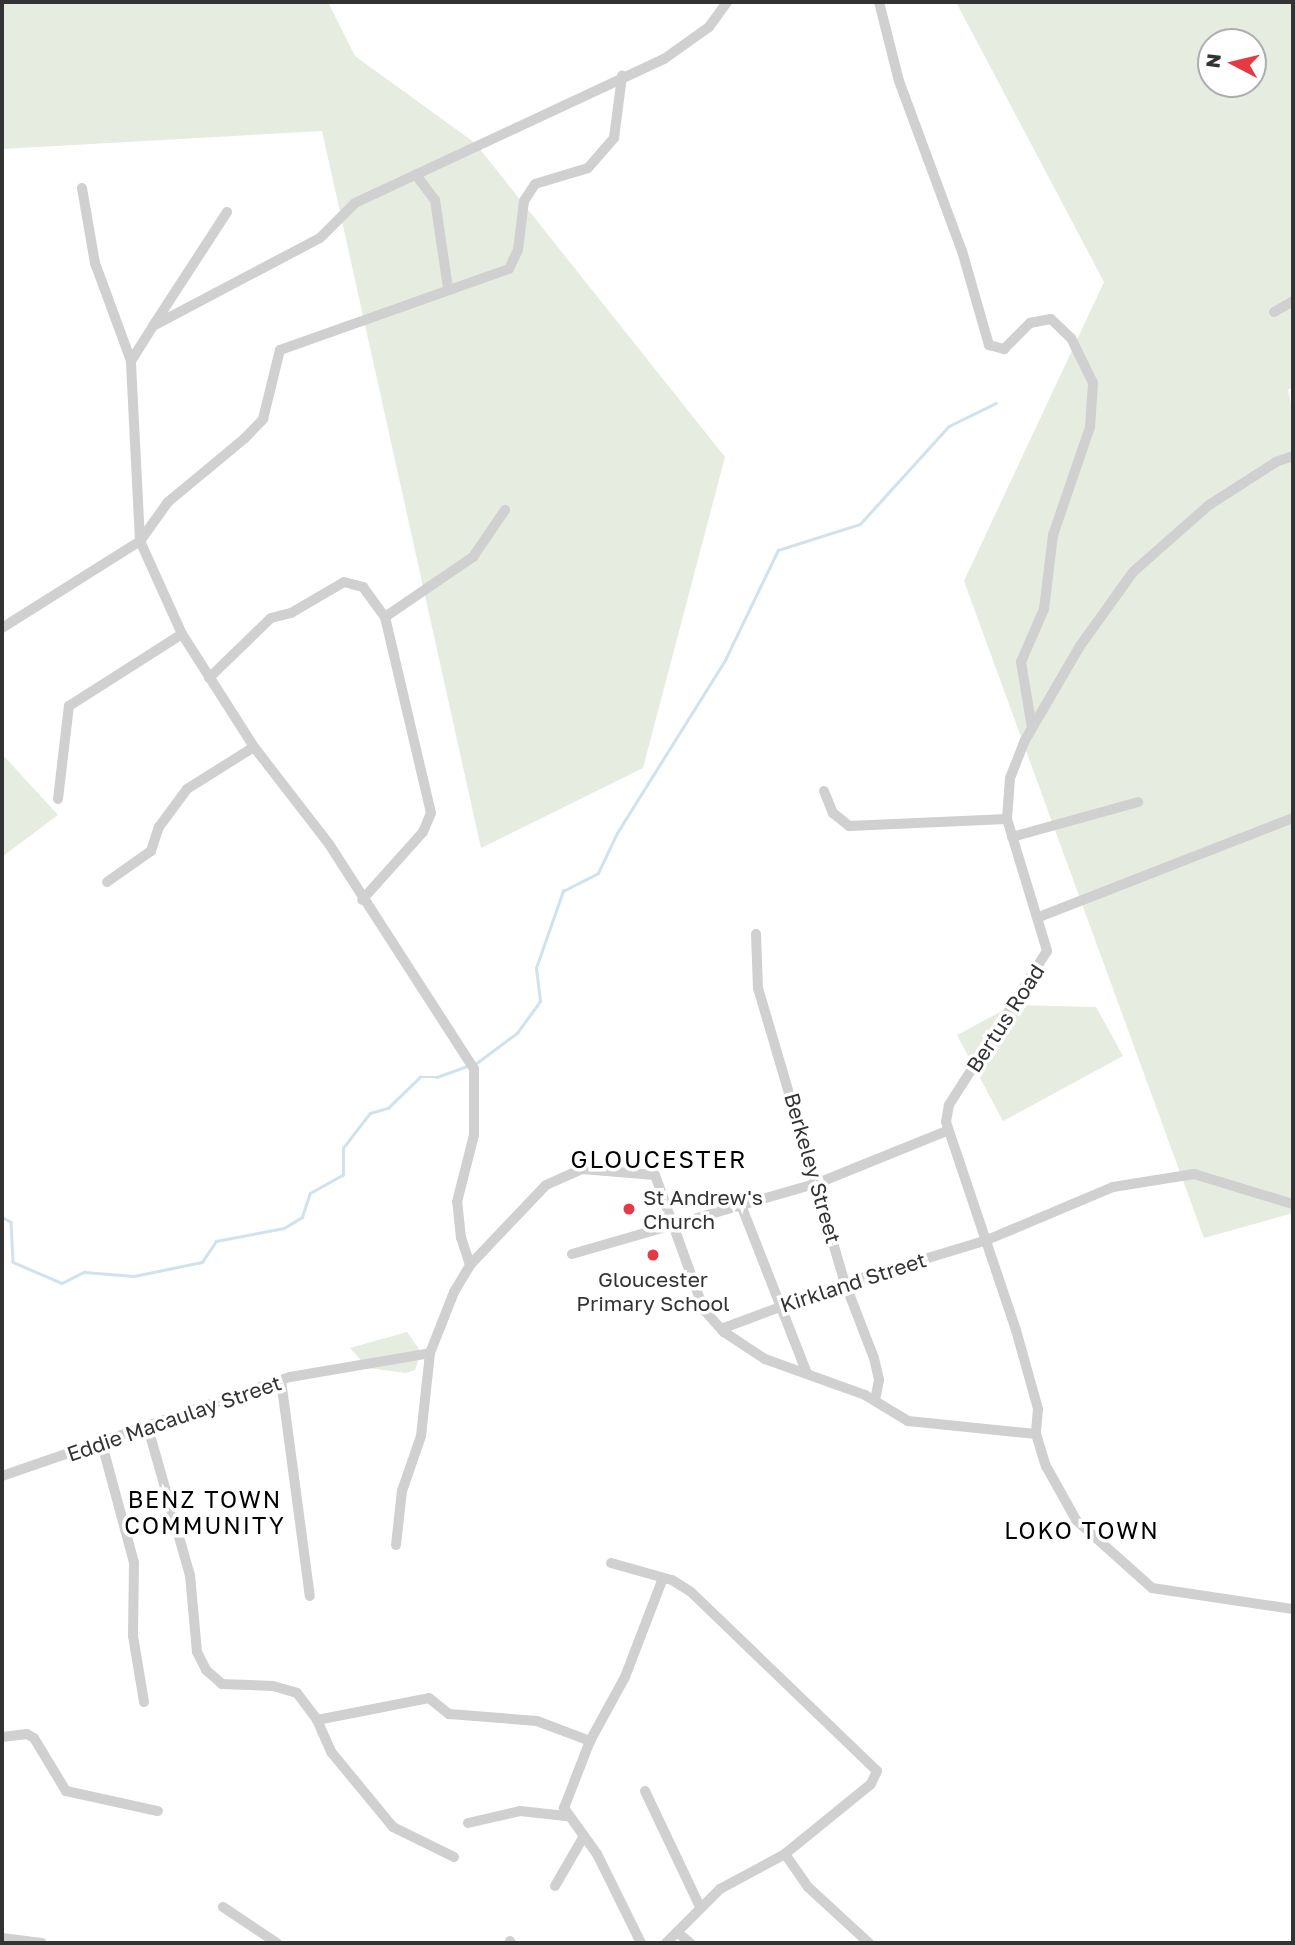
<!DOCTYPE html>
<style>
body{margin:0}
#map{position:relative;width:1295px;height:1945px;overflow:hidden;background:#fff;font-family:"Golos Text",sans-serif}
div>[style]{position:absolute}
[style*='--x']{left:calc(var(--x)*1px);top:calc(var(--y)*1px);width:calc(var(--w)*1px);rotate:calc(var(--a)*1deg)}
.green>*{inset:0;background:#e6ecdf}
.stream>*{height:2.5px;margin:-1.25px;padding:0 1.25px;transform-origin:1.25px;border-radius:1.25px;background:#cfe2ee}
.minor>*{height:10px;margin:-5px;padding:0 5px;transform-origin:5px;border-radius:5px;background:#d0d0d0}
.dots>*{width:19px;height:19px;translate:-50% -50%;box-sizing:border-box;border:4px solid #fff;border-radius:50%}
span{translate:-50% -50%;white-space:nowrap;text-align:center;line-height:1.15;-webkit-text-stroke:7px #fff;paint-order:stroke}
.street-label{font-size:21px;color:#333}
.poi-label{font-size:21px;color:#333}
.left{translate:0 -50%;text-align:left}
.neighbourhood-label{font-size:23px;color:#000;letter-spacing:2px}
.quarter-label{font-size:24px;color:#000;letter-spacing:2px}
.frame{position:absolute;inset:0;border:4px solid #333;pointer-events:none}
.north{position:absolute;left:1197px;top:28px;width:70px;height:70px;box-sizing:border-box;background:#fff;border:2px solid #adadad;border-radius:50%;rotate:277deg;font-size:19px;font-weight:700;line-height:28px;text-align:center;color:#333}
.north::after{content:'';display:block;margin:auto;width:24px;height:32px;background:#e63946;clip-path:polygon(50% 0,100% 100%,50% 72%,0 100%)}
</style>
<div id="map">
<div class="green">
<div style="clip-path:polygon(2px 2px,328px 2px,355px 56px,475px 143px,725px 457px,643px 768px,481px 848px,322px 131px,2px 149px)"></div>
<div style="clip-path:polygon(evenodd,956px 2px,1293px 2px,1293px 386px,1288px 390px,1293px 414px,1293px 1213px,1204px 1238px,964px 581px,1104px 282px,956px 2px,1211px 42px,1253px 42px,1253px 84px,1211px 84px,1211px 42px)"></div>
<div style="clip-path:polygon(2px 754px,58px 815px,2px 857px)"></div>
<div style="clip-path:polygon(1013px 1005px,1096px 1007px,1123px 1056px,1003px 1121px,957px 1035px)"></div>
<div style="clip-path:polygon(407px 1332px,421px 1352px,415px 1370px,406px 1373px,368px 1368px,350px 1348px)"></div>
</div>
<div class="stream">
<div style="--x:474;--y:1065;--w:54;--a:-36.7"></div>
<div style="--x:517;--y:1033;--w:39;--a:-54"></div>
<div style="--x:540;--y:1001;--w:33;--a:-97"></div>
<div style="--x:536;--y:968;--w:82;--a:-70.7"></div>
<div style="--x:563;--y:891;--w:39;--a:-27"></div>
<div style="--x:598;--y:873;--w:44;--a:-64.6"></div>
<div style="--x:617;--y:833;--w:204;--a:-58"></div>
<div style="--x:725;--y:660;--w:122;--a:-64.3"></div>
<div style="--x:778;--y:550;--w:86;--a:-17.6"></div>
<div style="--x:860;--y:524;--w:132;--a:-47.8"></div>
<div style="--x:949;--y:426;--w:52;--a:-26.1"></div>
<div style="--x:2;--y:1217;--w:10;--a:29"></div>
<div style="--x:11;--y:1222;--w:40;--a:87.1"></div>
<div style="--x:13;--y:1262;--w:53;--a:23.2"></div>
<div style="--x:62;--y:1283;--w:25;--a:-27"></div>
<div style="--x:84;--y:1272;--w:50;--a:4.6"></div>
<div style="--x:134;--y:1276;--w:69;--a:-11.6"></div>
<div style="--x:202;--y:1262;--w:25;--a:-56"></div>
<div style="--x:216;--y:1241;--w:69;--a:-10.8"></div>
<div style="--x:284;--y:1228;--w:21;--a:-31"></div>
<div style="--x:302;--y:1217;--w:25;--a:-72"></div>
<div style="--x:310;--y:1193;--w:38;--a:-29"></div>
<div style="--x:343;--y:1175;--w:27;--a:-90"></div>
<div style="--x:343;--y:1148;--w:44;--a:-52.4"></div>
<div style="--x:370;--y:1113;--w:19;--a:-16"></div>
<div style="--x:388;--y:1108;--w:45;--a:-44.1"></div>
<div style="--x:420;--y:1077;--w:17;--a:0"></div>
<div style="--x:437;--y:1077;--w:32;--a:-20"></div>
</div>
<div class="minor">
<div style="--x:879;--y:2;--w:81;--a:75.8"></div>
<div style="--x:899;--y:81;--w:181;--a:69.7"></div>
<div style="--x:962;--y:251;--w:98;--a:74"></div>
<div style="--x:989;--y:345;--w:16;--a:15"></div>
<div style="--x:1004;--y:349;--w:37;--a:-45"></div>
<div style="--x:1030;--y:323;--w:21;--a:-11"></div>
<div style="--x:1051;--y:319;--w:28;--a:44"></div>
<div style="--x:1071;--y:338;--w:50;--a:63.9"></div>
<div style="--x:1093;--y:383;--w:44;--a:93.9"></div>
<div style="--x:1090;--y:427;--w:114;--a:108.9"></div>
<div style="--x:1053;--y:535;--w:75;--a:96.9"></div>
<div style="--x:1044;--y:609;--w:58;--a:113.5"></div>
<div style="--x:1021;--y:662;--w:67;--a:80.5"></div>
<div style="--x:416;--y:175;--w:31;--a:53"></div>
<div style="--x:435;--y:200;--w:89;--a:81.6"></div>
<div style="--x:82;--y:188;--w:76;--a:80.2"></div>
<div style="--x:95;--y:263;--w:104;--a:69.8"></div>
<div style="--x:1274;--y:312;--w:22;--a:-30"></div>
<div style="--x:153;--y:326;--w:136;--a:-57"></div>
<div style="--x:1293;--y:456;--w:18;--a:161"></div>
<div style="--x:1276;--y:462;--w:80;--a:147.3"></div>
<div style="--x:1209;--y:505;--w:101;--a:138.6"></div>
<div style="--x:1133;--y:572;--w:91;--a:125.6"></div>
<div style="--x:1080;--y:646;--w:109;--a:120.3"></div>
<div style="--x:1025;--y:740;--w:41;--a:111.5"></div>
<div style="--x:1010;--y:778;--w:41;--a:94.2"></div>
<div style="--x:1007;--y:819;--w:138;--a:73.1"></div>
<div style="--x:1047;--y:951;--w:183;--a:122.5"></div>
<div style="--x:949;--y:1105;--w:17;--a:100"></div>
<div style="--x:946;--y:1122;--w:219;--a:71.4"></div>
<div style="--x:1016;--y:1330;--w:82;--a:74.4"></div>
<div style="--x:1038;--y:1409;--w:25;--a:95"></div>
<div style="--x:1036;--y:1434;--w:34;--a:73"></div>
<div style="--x:1046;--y:1466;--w:62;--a:60.9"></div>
<div style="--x:1076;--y:1520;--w:102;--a:41.8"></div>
<div style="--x:1152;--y:1588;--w:143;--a:8.5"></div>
<div style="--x:385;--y:617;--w:107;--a:-34.3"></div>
<div style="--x:473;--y:557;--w:57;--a:-55.8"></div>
<div style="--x:2;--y:628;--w:163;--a:-32.2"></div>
<div style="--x:140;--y:541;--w:48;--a:-54.3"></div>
<div style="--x:168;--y:502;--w:99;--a:-39.7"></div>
<div style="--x:244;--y:439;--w:28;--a:-46"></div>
<div style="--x:263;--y:419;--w:71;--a:-76.2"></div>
<div style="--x:280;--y:350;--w:243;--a:-19.5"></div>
<div style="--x:509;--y:269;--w:21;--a:-65"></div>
<div style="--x:518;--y:250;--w:49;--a:-83"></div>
<div style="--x:524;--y:201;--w:20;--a:-57"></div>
<div style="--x:535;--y:184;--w:55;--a:-16.8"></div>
<div style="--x:588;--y:168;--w:40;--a:-49"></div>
<div style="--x:614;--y:138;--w:63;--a:-82.6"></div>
<div style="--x:209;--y:678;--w:86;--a:-44.1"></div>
<div style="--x:271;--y:618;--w:21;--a:-14"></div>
<div style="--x:291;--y:613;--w:61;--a:-30.3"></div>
<div style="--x:344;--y:582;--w:20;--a:15"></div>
<div style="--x:363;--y:587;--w:37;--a:54"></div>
<div style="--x:385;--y:617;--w:201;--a:76.8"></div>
<div style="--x:431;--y:813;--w:21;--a:113"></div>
<div style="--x:423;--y:832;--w:91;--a:131.9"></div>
<div style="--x:824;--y:791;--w:24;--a:68"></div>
<div style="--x:833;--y:813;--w:21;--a:39"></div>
<div style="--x:849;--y:826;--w:158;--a:-2.5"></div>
<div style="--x:58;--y:799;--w:94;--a:-83.3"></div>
<div style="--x:69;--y:706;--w:134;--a:-32.5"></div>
<div style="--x:1012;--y:837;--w:131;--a:-15.5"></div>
<div style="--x:107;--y:882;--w:54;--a:-35.2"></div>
<div style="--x:151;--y:851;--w:25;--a:-72"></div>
<div style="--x:159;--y:827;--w:47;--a:-53.6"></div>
<div style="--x:187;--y:789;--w:79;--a:-32.1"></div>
<div style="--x:1039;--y:917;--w:273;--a:-21.3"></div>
<div style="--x:756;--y:934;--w:54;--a:87.9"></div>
<div style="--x:758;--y:988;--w:308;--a:73.6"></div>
<div style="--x:845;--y:1283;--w:80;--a:68.9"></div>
<div style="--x:874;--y:1358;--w:23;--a:77"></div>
<div style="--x:879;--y:1380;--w:20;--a:101"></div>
<div style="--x:741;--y:1205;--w:180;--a:68.6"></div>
<div style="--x:572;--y:1254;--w:256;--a:-16.1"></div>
<div style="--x:818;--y:1183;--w:139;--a:-22"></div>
<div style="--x:470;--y:1265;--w:28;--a:-108"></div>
<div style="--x:461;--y:1238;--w:36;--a:-96"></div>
<div style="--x:457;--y:1202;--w:69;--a:-75.8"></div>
<div style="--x:474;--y:1135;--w:66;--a:-90"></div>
<div style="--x:474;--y:1069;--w:268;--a:-122.8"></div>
<div style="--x:329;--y:844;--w:123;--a:-127.7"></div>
<div style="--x:254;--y:747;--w:134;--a:-122.5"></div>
<div style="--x:182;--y:634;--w:102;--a:-114.3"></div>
<div style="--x:140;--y:541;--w:180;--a:-92.9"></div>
<div style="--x:131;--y:361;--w:41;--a:-57.8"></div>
<div style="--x:153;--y:326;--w:189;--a:-27.8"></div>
<div style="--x:320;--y:238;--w:49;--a:-45"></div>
<div style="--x:355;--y:203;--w:341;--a:-25"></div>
<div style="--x:664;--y:59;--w:55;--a:-35.4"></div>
<div style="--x:709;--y:27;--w:31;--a:-54"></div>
<div style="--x:721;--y:1329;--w:132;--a:-20.4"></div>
<div style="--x:845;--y:1283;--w:148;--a:-16.8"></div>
<div style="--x:987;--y:1240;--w:137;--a:-22.8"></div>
<div style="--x:1113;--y:1187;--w:82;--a:-9.1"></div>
<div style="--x:1194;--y:1174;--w:103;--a:16.9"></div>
<div style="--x:281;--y:1380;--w:218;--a:82.4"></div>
<div style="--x:148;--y:1428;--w:153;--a:74.1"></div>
<div style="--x:190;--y:1575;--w:77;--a:84.8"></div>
<div style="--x:197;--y:1652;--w:20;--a:63"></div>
<div style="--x:206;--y:1670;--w:21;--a:41"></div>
<div style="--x:222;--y:1684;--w:51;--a:2.2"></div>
<div style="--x:273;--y:1686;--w:25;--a:16"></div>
<div style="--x:297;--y:1693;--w:34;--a:53"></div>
<div style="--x:317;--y:1720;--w:36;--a:66"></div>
<div style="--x:332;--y:1753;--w:96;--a:50.5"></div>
<div style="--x:393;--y:1827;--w:68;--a:26.2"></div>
<div style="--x:102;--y:1444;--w:123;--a:74.9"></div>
<div style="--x:134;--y:1563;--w:73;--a:90.8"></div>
<div style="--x:133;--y:1636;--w:67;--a:80.5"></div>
<div style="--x:2;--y:1476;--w:305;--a:-19"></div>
<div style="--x:290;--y:1377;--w:142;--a:-9.7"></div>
<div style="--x:430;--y:1353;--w:66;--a:-68.5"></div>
<div style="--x:454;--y:1292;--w:31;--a:-59"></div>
<div style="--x:470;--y:1265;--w:110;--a:-46.5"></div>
<div style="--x:546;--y:1185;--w:39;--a:-24"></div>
<div style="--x:582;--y:1169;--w:73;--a:4.7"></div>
<div style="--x:655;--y:1175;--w:144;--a:70.1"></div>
<div style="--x:704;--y:1310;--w:30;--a:48"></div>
<div style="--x:724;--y:1332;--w:49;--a:33.4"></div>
<div style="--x:765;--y:1359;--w:106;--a:19.8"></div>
<div style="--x:865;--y:1395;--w:50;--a:31.2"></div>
<div style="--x:908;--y:1421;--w:129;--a:5.8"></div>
<div style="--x:396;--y:1545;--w:54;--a:-83.7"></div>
<div style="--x:402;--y:1491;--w:58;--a:-70.9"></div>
<div style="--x:421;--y:1436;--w:83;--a:-83.8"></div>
<div style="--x:611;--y:1563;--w:63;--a:15.6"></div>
<div style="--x:672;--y:1580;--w:22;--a:32"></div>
<div style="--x:691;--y:1592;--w:258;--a:43.9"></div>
<div style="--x:877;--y:1771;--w:14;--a:115"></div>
<div style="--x:871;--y:1784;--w:111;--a:140.9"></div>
<div style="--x:785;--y:1854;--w:74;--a:151.7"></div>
<div style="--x:720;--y:1889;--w:76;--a:135"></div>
<div style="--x:317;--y:1720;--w:114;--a:-11.1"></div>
<div style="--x:429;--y:1698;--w:26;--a:39"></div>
<div style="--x:449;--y:1714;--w:88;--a:4.5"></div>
<div style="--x:537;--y:1721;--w:57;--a:20.7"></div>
<div style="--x:2;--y:1737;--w:25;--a:-7"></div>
<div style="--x:27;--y:1734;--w:8;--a:30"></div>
<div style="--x:34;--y:1738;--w:62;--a:58.9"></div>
<div style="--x:66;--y:1791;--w:94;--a:12.3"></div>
<div style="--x:645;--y:1791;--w:128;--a:64.6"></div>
<div style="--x:468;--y:1823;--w:53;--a:-13"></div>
<div style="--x:520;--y:1811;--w:46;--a:6.2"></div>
<div style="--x:785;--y:1854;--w:40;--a:55.1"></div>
<div style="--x:808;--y:1887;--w:83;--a:42.6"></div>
<div style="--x:555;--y:1886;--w:58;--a:-59.9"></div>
<div style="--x:223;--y:1907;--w:65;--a:33.7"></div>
<div style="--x:677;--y:1932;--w:17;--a:40"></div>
<div style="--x:2;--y:1938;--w:40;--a:7.1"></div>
<div style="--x:510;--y:1941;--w:2;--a:63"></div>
<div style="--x:641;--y:1943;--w:99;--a:-116.3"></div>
<div style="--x:597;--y:1854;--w:57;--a:-125.7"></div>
<div style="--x:564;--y:1808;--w:72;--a:-68.8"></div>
<div style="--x:590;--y:1741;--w:73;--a:-61.3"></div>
<div style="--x:625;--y:1677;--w:106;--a:-69"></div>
</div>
<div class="dots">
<div style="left:629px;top:1209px;background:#e63946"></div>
<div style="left:653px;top:1255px;background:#e63946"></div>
</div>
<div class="street-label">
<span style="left:1005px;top:1018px;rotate:-57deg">Bertus Road</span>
<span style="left:813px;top:1168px;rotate:74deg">Berkeley Street</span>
<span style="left:853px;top:1282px;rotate:-18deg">Kirkland Street</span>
<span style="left:174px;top:1418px;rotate:-19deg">Eddie Macaulay Street</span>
</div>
<div class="poi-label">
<span class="left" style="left:643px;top:1209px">St Andrew's<br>Church</span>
<span style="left:653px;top:1291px">Gloucester<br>Primary School</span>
</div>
<div class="neighbourhood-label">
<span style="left:205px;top:1512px">BENZ TOWN<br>COMMUNITY</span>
<span style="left:1082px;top:1530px">LOKO TOWN</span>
</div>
<div class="quarter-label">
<span style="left:659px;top:1159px">GLOUCESTER</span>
</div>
<div class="frame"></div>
<div class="north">N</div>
</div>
